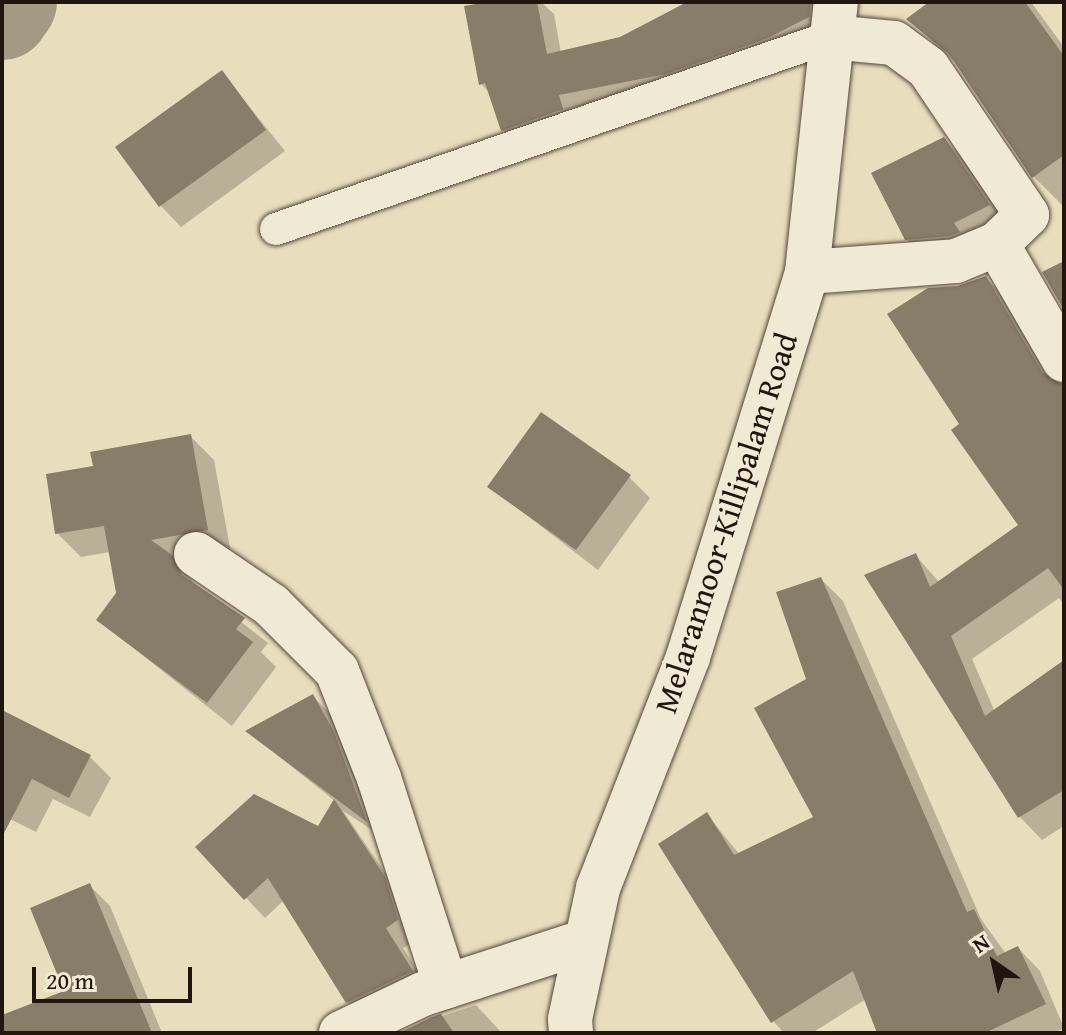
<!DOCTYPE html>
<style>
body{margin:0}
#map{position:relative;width:1066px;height:1035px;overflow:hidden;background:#e8ddbd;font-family:"Gentium Book Plus",serif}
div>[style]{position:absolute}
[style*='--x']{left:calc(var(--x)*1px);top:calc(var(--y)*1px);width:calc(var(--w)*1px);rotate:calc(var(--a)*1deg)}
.shadow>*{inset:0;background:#0003}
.river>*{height:96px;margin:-48px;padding:0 48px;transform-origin:48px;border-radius:48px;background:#a49982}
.building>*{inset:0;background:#887d69}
.roads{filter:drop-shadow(0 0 2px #53473a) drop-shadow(0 0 2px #53473a)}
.service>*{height:32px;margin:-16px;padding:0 16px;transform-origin:16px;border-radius:16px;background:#f0e9d4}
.minor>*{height:44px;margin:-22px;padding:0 22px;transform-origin:22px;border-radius:22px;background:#f0e9d4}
.tertiary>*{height:44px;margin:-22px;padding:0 22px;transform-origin:22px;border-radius:22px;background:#f0e9d4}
span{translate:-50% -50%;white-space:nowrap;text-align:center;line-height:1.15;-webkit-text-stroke:8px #f0e9d4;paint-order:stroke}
.street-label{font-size:32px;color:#21150f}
.frame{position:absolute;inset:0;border:4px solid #21150f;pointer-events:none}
.north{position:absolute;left:954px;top:923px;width:80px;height:80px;-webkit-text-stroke:6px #f0e9d4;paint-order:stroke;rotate:326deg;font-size:22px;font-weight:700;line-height:32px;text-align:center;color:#21150f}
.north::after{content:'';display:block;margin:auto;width:28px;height:36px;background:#21150f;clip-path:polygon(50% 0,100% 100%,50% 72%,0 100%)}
.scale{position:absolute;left:32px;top:967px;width:160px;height:36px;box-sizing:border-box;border:4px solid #21150f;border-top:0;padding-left:10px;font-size:24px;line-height:28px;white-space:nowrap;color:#21150f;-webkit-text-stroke:6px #f0e9d4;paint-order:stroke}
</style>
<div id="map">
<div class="shadow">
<div style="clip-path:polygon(497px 2px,541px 2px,554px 14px,561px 53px,621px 39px,691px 2px,826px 2px,828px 36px,522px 150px,502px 130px,490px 93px,481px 84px)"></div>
<div style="clip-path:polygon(933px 2px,1031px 2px,1064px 47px,1063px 206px,1034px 177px,959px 66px,909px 20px)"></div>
<div style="clip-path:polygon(222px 73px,285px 151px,181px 227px,161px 206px)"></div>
<div style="clip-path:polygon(944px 139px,965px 160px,1009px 226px,927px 260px,906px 239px)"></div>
<div style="clip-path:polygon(986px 278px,1009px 301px,1056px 382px,1064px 387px,1064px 605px,1059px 598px,972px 659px,995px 712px,1064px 662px,1064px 826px,1042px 840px,1020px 817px,867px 576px,916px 556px,940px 583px,1021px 526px,962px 424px,959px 288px)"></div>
<div style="clip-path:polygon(190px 436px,214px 460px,231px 553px,177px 563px,199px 589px,268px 643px,261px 652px,276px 667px,232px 726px,98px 620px,118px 594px,110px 552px,81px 557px,57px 533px,95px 468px)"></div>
<div style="clip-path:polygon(629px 477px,650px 498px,598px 570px,490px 487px)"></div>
<div style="clip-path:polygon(821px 579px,843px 601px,981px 919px,1006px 954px,1018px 948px,1040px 971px,1064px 1028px,1054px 1033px,879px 1033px,866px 999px,812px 1033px,784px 1033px,773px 1021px,707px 815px,740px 855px,815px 818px,808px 680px)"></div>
<div style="clip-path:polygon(313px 696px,333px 717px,385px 838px,343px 811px,403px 899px,417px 940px,403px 948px,431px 991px,367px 1021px,348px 1002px,284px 900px,265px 918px,198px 847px,318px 829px,335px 801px,248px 732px)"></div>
<div style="clip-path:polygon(11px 717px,90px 757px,111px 778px,90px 817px,53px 799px,36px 832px,2px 815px,2px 735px)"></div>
<div style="clip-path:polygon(89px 885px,110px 906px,162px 1033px,25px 1033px,67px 992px)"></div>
<div style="clip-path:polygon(476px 1005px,502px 1033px,410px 1033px,433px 1019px)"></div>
</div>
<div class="river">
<div style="--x:2;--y:12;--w:12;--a:-55"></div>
</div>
<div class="building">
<div style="clip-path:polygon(487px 2px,537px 2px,547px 54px,620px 37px,687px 2px,811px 2px,809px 17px,768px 38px,666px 74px,559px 95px,563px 109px,501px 131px,485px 83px,479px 85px,464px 6px)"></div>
<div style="clip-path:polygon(929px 2px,1025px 2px,1064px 56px,1064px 155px,1032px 178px,949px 54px,906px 19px)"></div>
<div style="clip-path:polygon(222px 70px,266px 130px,159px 207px,115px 147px)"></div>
<div style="clip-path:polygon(944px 137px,990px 205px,954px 223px,960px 232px,950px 236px,905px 240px,871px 173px)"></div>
<div style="clip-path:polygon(1064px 261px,1064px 310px,1042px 272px)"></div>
<div style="clip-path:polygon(986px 276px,1042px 372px,1064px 385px,1064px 590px,1048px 568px,951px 636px,985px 716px,1064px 660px,1064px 790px,1018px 818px,864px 575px,916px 553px,930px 587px,1018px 525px,951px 430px,959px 424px,887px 314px,928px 288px,958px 286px)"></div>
<div style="clip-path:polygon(541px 412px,631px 475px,576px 550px,487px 487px)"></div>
<div style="clip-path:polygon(191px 434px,208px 530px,151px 540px,172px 555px,182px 575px,245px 618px,236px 629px,253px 642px,207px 703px,96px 620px,116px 593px,104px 526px,55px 534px,46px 474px,93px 466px,90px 452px)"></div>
<div style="clip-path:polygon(821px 577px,967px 912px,974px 909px,997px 956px,1018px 946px,1046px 1004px,985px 1033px,877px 1033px,853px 971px,771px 1023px,658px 844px,707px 812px,734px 855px,813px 817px,754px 708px,806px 679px,776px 592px)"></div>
<div style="clip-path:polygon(313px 694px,334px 732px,367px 822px,245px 731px)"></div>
<div style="clip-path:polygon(2px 710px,91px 755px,69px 798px,32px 779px,2px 837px)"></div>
<div style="clip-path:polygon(254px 794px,318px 826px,334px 799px,385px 877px,398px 920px,386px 928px,413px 971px,346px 1003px,268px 878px,244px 900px,195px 847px)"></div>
<div style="clip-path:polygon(90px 883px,152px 1033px,2px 1033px,2px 1015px,64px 991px,30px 908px)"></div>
<div style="clip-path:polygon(441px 1014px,454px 1033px,399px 1033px,432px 1017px)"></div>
</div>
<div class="roads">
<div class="service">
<div style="--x:276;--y:229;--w:586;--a:-19.11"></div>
</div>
<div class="minor">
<div style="--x:830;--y:37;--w:64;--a:5.4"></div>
<div style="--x:894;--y:43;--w:42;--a:36.3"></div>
<div style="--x:928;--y:68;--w:177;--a:56"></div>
<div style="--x:1027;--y:215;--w:42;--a:136"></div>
<div style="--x:807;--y:272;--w:149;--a:-4.2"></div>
<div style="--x:956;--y:261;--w:44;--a:-22.5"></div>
<div style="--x:997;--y:244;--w:134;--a:60"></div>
<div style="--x:196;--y:554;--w:91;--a:34.2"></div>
<div style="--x:271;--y:605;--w:93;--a:45"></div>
<div style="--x:337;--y:671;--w:115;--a:68.6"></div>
<div style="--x:379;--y:778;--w:219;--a:72.2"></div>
<div style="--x:341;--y:1033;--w:91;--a:-25.4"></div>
<div style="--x:423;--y:994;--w:171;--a:-18"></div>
</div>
<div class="tertiary">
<div style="--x:571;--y:1033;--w:14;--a:-94"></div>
<div style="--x:570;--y:1019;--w:134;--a:-77.9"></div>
<div style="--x:598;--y:888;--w:248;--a:-68.7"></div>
<div style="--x:688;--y:657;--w:403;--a:-72.8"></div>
<div style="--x:807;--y:272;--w:272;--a:-83.9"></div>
</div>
</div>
<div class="street-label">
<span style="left:726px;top:523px;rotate:-72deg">Melarannoor-Killipalam Road</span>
</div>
<div class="frame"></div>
<div class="north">N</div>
<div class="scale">20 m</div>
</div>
